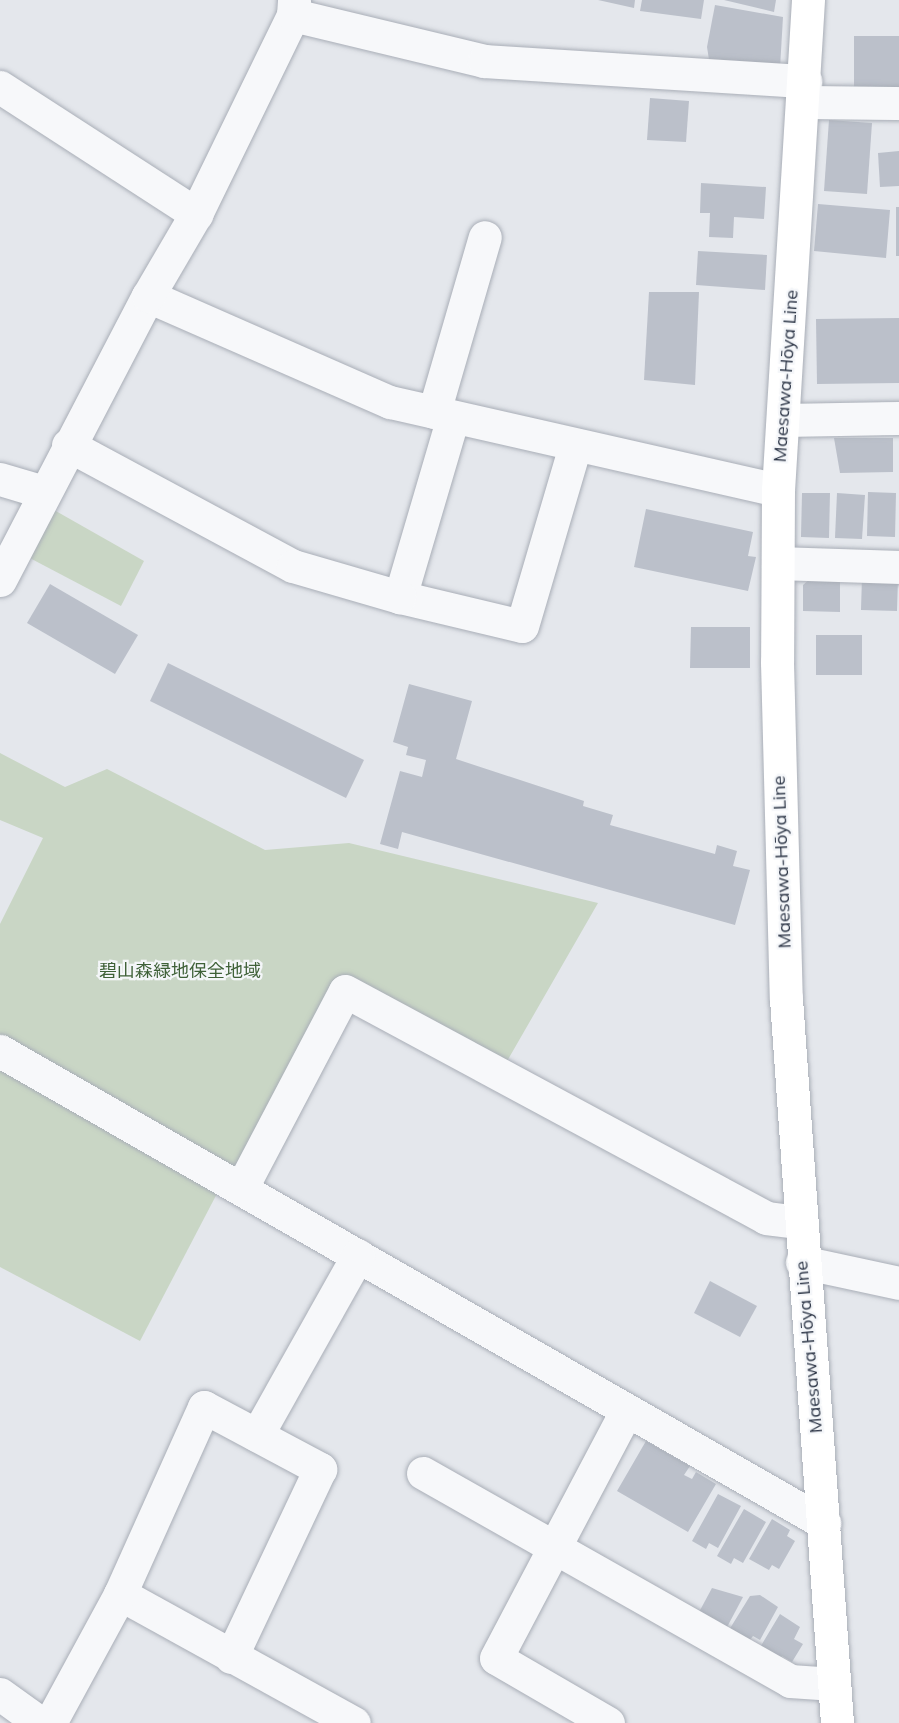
<!DOCTYPE html>
<meta charset="utf-8">
<style>
body{margin:0}
#map{position:relative;width:899px;height:1723px;overflow:hidden;background:#e4e7ec;font-family:Mulish,"Noto Sans JP",sans-serif}
div>[style]{position:absolute}
[style*='--x']{left:calc(var(--x)*1px);top:calc(var(--y)*1px);width:calc(var(--w)*1px);rotate:calc(var(--a)*1deg)}
.green>*{inset:0;background:#c9d6c5}
.building>*{inset:0;background:#bbc0ca}
.roads{filter:drop-shadow(0 0 2px #a9aeb7) drop-shadow(0 0 2px #a9aeb7)}
.minor>*{height:33px;margin:-16.5px;padding:0 16.5px;transform-origin:16.5px;border-radius:16.5px;background:#f7f8fa}
.major>*{height:33px;margin:-16.5px;padding:0 16.5px;transform-origin:16.5px;border-radius:16.5px;background:#fff}
span{translate:-50% -50%;white-space:nowrap;text-align:center;line-height:1.15;-webkit-text-stroke:4.5px #f4f6f9;paint-order:stroke}
.street-label{font-size:18px;color:#2b3445}
.park-label{font-size:18px;color:#3f6138}
</style>
<div id="map">
<div class="green">
<div style="clip-path:polygon(47px 506px,144px 561px,121px 606px,24px 555px)"></div>
<div style="clip-path:polygon(0 753px,65px 787px,107px 769px,265px 850px,349px 843px,598px 903px,502px 1070px,343px 980px,238px 1176px,0 1040px,0 924px,43px 838px,0 820px)"></div>
<div style="clip-path:polygon(0 1059px,222px 1184px,140px 1341px,0 1267px)"></div>
</div>
<div class="building">
<div style="clip-path:polygon(598px 0,635px 0,634px 8px)"></div>
<div style="clip-path:polygon(642px 0,704px 0,701px 19px,640px 11px)"></div>
<div style="clip-path:polygon(724px 0,776px 0,774px 12px)"></div>
<div style="clip-path:polygon(715px 5px,783px 17px,780px 68px,710px 66px,707px 47px)"></div>
<div style="clip-path:polygon(854px 36px,899px 36px,899px 87px,854px 87px)"></div>
<div style="clip-path:polygon(650px 98px,689px 101px,686px 142px,647px 140px)"></div>
<div style="clip-path:polygon(829px 120px,872px 123px,867px 194px,824px 191px)"></div>
<div style="clip-path:polygon(899px 151px,899px 186px,880px 187px,878px 153px)"></div>
<div style="clip-path:polygon(701px 183px,766px 187px,764px 219px,734px 217px,733px 238px,709px 237px,710px 213px,700px 213px)"></div>
<div style="clip-path:polygon(818px 204px,890px 210px,886px 258px,814px 251px)"></div>
<div style="clip-path:polygon(896px 207px,899px 207px,899px 256px,896px 256px)"></div>
<div style="clip-path:polygon(698px 251px,767px 255px,765px 290px,696px 285px)"></div>
<div style="clip-path:polygon(649px 292px,699px 292px,695px 385px,644px 380px)"></div>
<div style="clip-path:polygon(899px 318px,899px 383px,817px 384px,816px 319px)"></div>
<div style="clip-path:polygon(834px 438px,893px 438px,893px 472px,840px 473px)"></div>
<div style="clip-path:polygon(868px 492px,896px 493px,895px 537px,867px 536px)"></div>
<div style="clip-path:polygon(802px 493px,830px 493px,829px 538px,801px 537px)"></div>
<div style="clip-path:polygon(837px 493px,865px 495px,862px 539px,835px 538px)"></div>
<div style="clip-path:polygon(646px 509px,753px 532px,748px 556px,756px 557px,748px 591px,634px 567px)"></div>
<div style="clip-path:polygon(812px 577px,840px 577px,840px 612px,803px 611px,803px 585px)"></div>
<div style="clip-path:polygon(862px 577px,898px 578px,897px 611px,861px 610px)"></div>
<div style="clip-path:polygon(50px 584px,138px 635px,115px 674px,27px 623px)"></div>
<div style="clip-path:polygon(691px 627px,750px 627px,750px 668px,690px 668px)"></div>
<div style="clip-path:polygon(816px 635px,862px 635px,862px 675px,816px 675px)"></div>
<div style="clip-path:polygon(168px 663px,364px 760px,346px 798px,150px 701px)"></div>
<div style="clip-path:polygon(409px 684px,472px 701px,456px 759px,584px 801px,583px 806px,613px 815px,610px 825px,715px 854px,717px 845px,737px 851px,733px 866px,750px 870px,735px 925px,402px 832px,398px 849px,380px 844px,400px 771px,422px 777px,426px 760px,406px 755px,408px 747px,393px 742px)"></div>
<div style="clip-path:polygon(710px 1281px,757px 1306px,740px 1337px,694px 1313px)"></div>
<div style="clip-path:polygon(646px 1441px,690px 1466px,684px 1475px,692px 1479px,696px 1472px,716px 1484px,688px 1532px,617px 1491px)"></div>
<div style="clip-path:polygon(718px 1494px,741px 1506px,718px 1548px,709px 1543px,706px 1549px,692px 1541px)"></div>
<div style="clip-path:polygon(744px 1509px,766px 1522px,743px 1563px,734px 1558px,731px 1564px,717px 1556px)"></div>
<div style="clip-path:polygon(772px 1519px,790px 1530px,787px 1536px,795px 1541px,779px 1569px,772px 1565px,769px 1570px,749px 1559px)"></div>
<div style="clip-path:polygon(712px 1588px,743px 1597px,726px 1629px,698px 1614px)"></div>
<div style="clip-path:polygon(760px 1595px,778px 1607px,760px 1640px,753px 1636px,749px 1641px,729px 1630px,750px 1596px)"></div>
<div style="clip-path:polygon(780px 1614px,800px 1627px,794px 1639px,803px 1644px,792px 1662px,782px 1656px,779px 1661px,759px 1649px)"></div>
</div>
<div class="roads">
<div class="minor">
<div style="--x:293;--y:15;--w:196;--a:13.5"></div>
<div style="--x:484;--y:61;--w:322;--a:3.6"></div>
<div style="--x:0;--y:87;--w:234;--a:32.9"></div>
<div style="--x:803;--y:102;--w:96;--a:0.6"></div>
<div style="--x:148;--y:296;--w:264;--a:23.7"></div>
<div style="--x:390;--y:402;--w:398;--a:12.8"></div>
<div style="--x:434;--y:412;--w:182;--a:-73.8"></div>
<div style="--x:453;--y:417;--w:188;--a:106.4"></div>
<div style="--x:400;--y:597;--w:125;--a:13.4"></div>
<div style="--x:522;--y:626;--w:188;--a:-73.6"></div>
<div style="--x:783;--y:420;--w:116;--a:-1"></div>
<div style="--x:68;--y:445;--w:255;--a:28.3"></div>
<div style="--x:293;--y:566;--w:111;--a:16.2"></div>
<div style="--x:0;--y:479;--w:46;--a:16.5"></div>
<div style="--x:778;--y:563;--w:121;--a:1.9"></div>
<div style="--x:0;--y:580;--w:320;--a:-62.5"></div>
<div style="--x:148;--y:296;--w:95;--a:-59.7"></div>
<div style="--x:196;--y:214;--w:221;--a:-64"></div>
<div style="--x:293;--y:15;--w:15;--a:-86"></div>
<div style="--x:0;--y:1051;--w:950;--a:29.8"></div>
<div style="--x:242;--y:1187;--w:221;--a:-62.3"></div>
<div style="--x:345;--y:991;--w:478;--a:28.3"></div>
<div style="--x:766;--y:1218;--w:33;--a:7"></div>
<div style="--x:802;--y:1262;--w:99;--a:12.2"></div>
<div style="--x:257;--y:1435;--w:206;--a:-60.7"></div>
<div style="--x:423;--y:1473;--w:422;--a:29.5"></div>
<div style="--x:790;--y:1681;--w:44;--a:3.9"></div>
<div style="--x:120;--y:1594;--w:267;--a:28.9"></div>
<div style="--x:0;--y:1694;--w:49;--a:35.9"></div>
<div style="--x:50;--y:1723;--w:147;--a:-61.5"></div>
<div style="--x:120;--y:1594;--w:205;--a:-65.8"></div>
<div style="--x:204;--y:1407;--w:132;--a:28.1"></div>
<div style="--x:320;--y:1469;--w:208;--a:115.3"></div>
<div style="--x:608;--y:1723;--w:129;--a:-149.9"></div>
<div style="--x:496;--y:1658;--w:277;--a:-62.2"></div>
</div>
<div class="major">
<div style="--x:808;--y:0;--w:491;--a:93.5"></div>
<div style="--x:778;--y:490;--w:172;--a:90.3"></div>
<div style="--x:777;--y:662;--w:337;--a:88.5"></div>
<div style="--x:786;--y:999;--w:726;--a:85.97"></div>
</div>
</div>
<div class="street-label">
<span style="left:786px;top:376px;rotate:-86deg">Maesawa-Hōya Line</span>
<span style="left:782px;top:862px;rotate:-92deg">Maesawa-Hōya Line</span>
<span style="left:809px;top:1347px;rotate:-95deg">Maesawa-Hōya Line</span>
</div>
<div class="park-label">
<span style="left:180px;top:971px">碧山森緑地保全地域</span>
</div>
</div>
